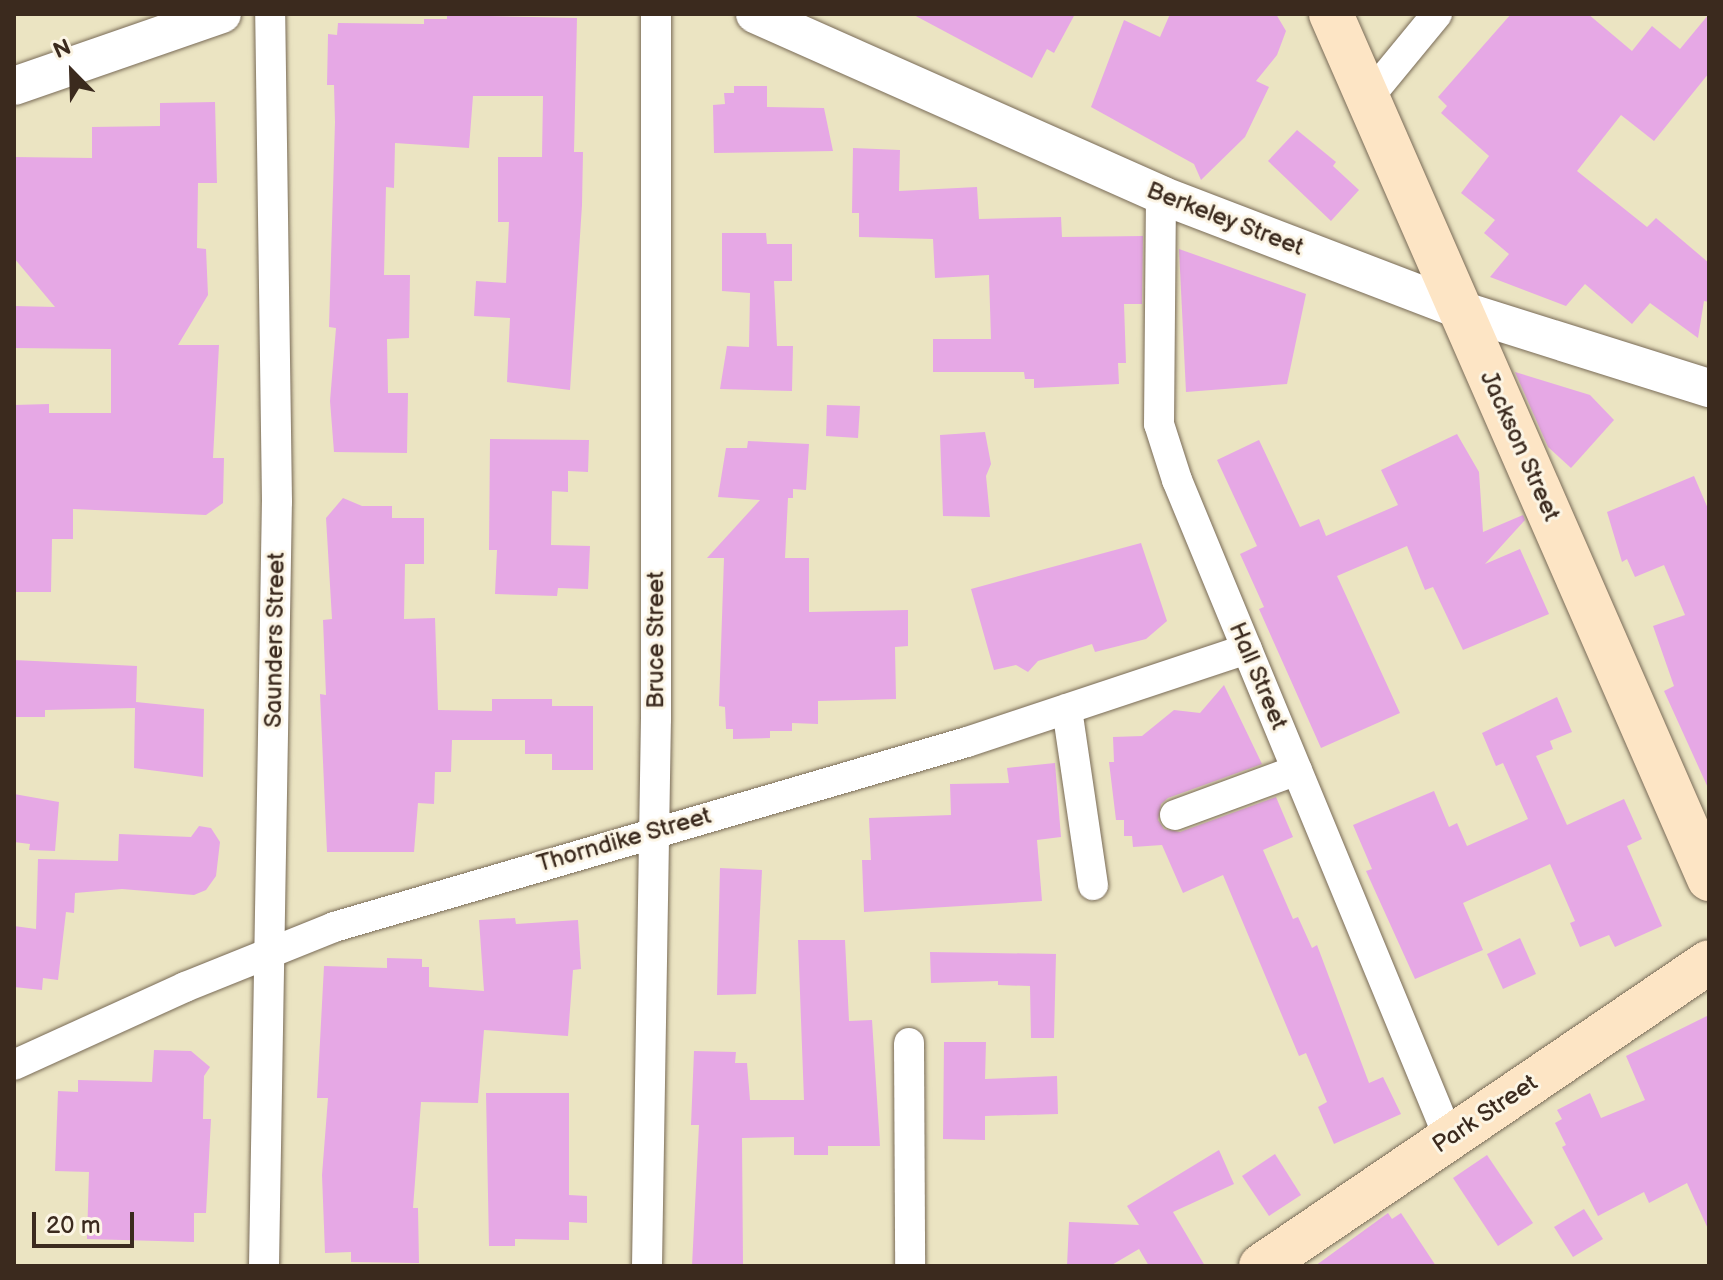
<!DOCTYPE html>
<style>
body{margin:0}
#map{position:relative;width:1723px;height:1280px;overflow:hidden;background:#ebe4c2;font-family:"Balsamiq Sans",sans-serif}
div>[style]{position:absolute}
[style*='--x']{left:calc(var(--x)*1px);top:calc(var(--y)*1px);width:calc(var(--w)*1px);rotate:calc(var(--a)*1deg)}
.building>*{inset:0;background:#e6a8e5}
.roads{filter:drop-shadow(0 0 2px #796b57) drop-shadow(0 0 2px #796b57)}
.minor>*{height:30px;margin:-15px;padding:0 15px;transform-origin:15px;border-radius:15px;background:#fff}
.tertiary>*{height:38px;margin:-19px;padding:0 19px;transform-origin:19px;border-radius:19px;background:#fff}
.secondary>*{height:44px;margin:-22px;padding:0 22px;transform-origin:22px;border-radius:22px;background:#fde5c5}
span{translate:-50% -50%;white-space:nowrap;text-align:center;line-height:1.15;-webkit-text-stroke:6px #fcf5e5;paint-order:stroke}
.street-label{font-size:24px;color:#3b2a1e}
.frame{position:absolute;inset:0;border:16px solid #3b2a1e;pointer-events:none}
.north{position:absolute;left:32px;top:32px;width:80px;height:80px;-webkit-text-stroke:6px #fcf5e5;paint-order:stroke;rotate:337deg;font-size:22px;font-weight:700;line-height:32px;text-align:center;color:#3b2a1e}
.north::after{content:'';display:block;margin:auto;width:28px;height:36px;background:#3b2a1e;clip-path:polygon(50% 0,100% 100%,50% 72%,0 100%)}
.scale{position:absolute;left:32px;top:1212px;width:102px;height:36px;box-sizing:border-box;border:4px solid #3b2a1e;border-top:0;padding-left:10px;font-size:24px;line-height:28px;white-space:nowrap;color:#3b2a1e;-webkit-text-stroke:6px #fcf5e5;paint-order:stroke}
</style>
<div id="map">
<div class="building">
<div style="clip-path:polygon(912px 14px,1075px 14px,1054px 53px,1047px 49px,1032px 78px)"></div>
<div style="clip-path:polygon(1170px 14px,1276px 14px,1286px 31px,1277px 55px,1256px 81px,1269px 87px,1245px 137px,1201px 180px,1194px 164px,1091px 107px,1124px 20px,1160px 37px)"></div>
<div style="clip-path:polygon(1511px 14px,1588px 14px,1632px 51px,1652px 26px,1680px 49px,1709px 14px,1709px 73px,1654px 141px,1621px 115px,1577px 171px,1647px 227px,1656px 218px,1709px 263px,1709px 302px,1704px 301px,1698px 338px,1650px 303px,1632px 324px,1585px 284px,1566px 306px,1490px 277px,1509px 254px,1484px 233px,1495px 220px,1461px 193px,1489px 156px,1441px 113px,1447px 106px,1438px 97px)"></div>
<div style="clip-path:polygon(447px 15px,577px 18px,574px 152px,583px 152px,582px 205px,570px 390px,507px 382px,510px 318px,474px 316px,476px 281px,506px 283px,509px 222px,498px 222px,498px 157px,542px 157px,543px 96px,473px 96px,469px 148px,395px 143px,394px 188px,386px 187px,384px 275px,410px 275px,409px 338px,387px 339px,388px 393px,408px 393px,407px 453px,334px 452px,330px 401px,336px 328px,329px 327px,335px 122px,334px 85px,327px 85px,328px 34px,337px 35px,338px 23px,424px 24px,424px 19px,447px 19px)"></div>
<div style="clip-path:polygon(734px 86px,767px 86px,767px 107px,824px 108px,833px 151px,714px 153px,713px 105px,725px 104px,724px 93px,734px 93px)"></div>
<div style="clip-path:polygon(215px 102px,217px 183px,198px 183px,197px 248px,206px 249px,208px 295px,178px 345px,219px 345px,213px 458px,224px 458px,223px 503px,206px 515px,73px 509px,73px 539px,52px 539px,51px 592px,14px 592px,14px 405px,49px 404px,49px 413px,111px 413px,111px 349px,14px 348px,14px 306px,55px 307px,14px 258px,14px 157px,92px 158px,92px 127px,160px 126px,160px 103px)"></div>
<div style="clip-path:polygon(1297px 130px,1336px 162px,1333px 166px,1359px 190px,1331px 221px,1268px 161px)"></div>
<div style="clip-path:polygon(853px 148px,900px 150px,899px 191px,977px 187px,979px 219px,1061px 217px,1062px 237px,1143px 236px,1142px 304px,1124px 304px,1126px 363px,1118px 363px,1119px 384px,1034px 388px,1034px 379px,1025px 379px,1024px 372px,933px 372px,933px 339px,991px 339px,989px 275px,935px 278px,933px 239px,859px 237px,859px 213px,852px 213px)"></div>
<div style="clip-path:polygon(722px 233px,766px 233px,767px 244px,792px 244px,792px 281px,774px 281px,777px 346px,793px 346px,792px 391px,720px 389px,727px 346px,749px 347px,750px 293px,722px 291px)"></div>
<div style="clip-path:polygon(1179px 249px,1306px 294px,1287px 384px,1186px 392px)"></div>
<div style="clip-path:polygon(1515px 372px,1590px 395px,1614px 420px,1571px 468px,1548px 447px)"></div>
<div style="clip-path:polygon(827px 405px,860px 406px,858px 438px,826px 436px)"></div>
<div style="clip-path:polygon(985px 432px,991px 464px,986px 476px,990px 517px,943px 516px,940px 435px)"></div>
<div style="clip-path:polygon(1457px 434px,1479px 472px,1483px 532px,1523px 515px,1525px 520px,1485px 564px,1520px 549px,1549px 614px,1463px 650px,1433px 587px,1425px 590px,1407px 546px,1337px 576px,1400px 713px,1321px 748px,1259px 609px,1264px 607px,1240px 554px,1257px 546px,1217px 460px,1259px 440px,1300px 527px,1319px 519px,1326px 536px,1398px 505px,1381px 470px)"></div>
<div style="clip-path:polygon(490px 439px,589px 440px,588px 472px,568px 471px,568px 492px,552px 491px,551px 545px,590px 546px,588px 589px,558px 588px,557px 596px,495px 594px,497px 550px,489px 550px)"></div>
<div style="clip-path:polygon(748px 441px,809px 444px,806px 490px,793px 489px,793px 498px,788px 498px,785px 558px,809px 558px,809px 612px,908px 610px,908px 646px,895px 647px,896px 699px,818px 701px,818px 724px,792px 723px,792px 731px,770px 731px,770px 738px,733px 739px,733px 729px,726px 729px,725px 707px,719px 706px,724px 558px,707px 558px,760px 500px,718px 497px,726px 448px,747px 448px)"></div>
<div style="clip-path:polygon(1694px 476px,1709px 511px,1709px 790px,1664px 691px,1674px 686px,1653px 626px,1685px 615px,1664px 565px,1635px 577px,1627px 559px,1622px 562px,1607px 512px)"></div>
<div style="clip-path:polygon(343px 498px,362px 506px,392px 506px,392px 518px,424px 518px,424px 564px,405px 564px,404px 619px,435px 618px,438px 710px,492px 711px,492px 699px,552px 699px,552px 706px,593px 706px,593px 770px,552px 770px,552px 754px,525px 754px,525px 740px,452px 740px,451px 772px,435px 772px,434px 804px,418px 803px,414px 852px,327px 852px,320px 694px,326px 695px,323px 620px,332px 619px,326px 518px)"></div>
<div style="clip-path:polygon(1141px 543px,1167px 621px,1146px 639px,1095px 652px,1092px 644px,1038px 661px,1028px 672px,1016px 665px,994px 670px,971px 589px)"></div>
<div style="clip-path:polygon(14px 660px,137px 666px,136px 702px,204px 709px,203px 777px,134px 768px,135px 708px,45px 710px,45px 717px,14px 717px)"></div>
<div style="clip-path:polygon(1224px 685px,1262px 764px,1168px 798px,1161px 804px,1158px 820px,1164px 829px,1180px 832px,1276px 797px,1293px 837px,1263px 850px,1293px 919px,1298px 917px,1312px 948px,1317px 945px,1369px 1083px,1383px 1077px,1401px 1114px,1334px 1144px,1318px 1107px,1327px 1102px,1306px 1053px,1299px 1056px,1223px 875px,1183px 893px,1162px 845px,1133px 847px,1132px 836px,1124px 836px,1124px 820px,1116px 820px,1109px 762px,1114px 762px,1113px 737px,1142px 736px,1174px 710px,1200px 713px)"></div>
<div style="clip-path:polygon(1557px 697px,1572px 732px,1550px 741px,1553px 749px,1536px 756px,1567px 825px,1624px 799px,1642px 839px,1627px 846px,1662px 926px,1615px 947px,1609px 935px,1580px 947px,1570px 923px,1575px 921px,1550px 864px,1463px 903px,1483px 950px,1415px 979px,1366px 871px,1372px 869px,1353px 825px,1434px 791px,1449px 827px,1457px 823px,1467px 846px,1528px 819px,1503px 763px,1496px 766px,1482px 733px)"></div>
<div style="clip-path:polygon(1055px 763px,1061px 837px,1037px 840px,1042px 901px,864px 912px,862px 860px,871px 860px,869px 818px,951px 815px,950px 784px,1009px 783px,1007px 768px)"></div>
<div style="clip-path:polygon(14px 794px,59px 802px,55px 851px,29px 850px,30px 844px,14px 842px)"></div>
<div style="clip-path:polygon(199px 826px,211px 828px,220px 842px,216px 876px,206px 890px,194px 895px,122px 889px,75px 893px,74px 913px,66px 912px,58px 980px,43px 978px,42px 990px,14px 987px,14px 926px,36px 929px,38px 859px,118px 861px,119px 834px,191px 837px)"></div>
<div style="clip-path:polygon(720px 868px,762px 870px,756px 994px,717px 995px)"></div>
<div style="clip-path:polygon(515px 918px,516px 924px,578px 920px,581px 969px,573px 970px,568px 1036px,484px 1030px,478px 1103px,421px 1102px,413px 1208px,418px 1208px,419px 1263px,351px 1262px,351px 1252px,325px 1253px,322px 1175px,328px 1098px,317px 1098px,324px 966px,387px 968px,387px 958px,422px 959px,422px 967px,429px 967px,429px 987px,484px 991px,479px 920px)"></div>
<div style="clip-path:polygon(1520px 938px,1536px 974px,1503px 989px,1487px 954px)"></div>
<div style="clip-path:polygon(798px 940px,845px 940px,849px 1021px,872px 1020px,880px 1146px,828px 1146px,828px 1155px,794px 1155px,794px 1137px,742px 1138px,743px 1266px,692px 1266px,699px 1125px,691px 1125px,694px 1051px,736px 1052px,735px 1063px,747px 1063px,750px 1100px,804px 1100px)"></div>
<div style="clip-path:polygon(930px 952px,1056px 954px,1054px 1038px,1031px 1038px,1030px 986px,998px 985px,998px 981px,931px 983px)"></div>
<div style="clip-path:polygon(1709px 1015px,1709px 1231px,1687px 1183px,1649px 1203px,1644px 1192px,1598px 1216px,1562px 1147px,1566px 1145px,1555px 1123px,1562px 1119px,1557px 1110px,1590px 1093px,1601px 1118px,1645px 1100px,1626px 1056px)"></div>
<div style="clip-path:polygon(944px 1042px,986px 1042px,985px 1079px,1057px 1076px,1058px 1114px,985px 1116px,985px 1140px,943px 1139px)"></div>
<div style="clip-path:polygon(154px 1050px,191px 1051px,210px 1067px,204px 1076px,203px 1119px,211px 1119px,206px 1213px,194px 1213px,194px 1242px,87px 1239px,89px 1172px,55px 1171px,58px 1091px,78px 1092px,78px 1080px,152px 1082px)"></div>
<div style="clip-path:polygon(486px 1093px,569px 1093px,569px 1195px,587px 1196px,587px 1223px,569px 1222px,569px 1240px,515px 1239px,515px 1246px,489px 1246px)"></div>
<div style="clip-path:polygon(1219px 1150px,1234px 1184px,1173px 1212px,1205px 1266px,1149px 1266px,1139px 1249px,1110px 1266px,1067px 1266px,1069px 1222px,1139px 1225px,1127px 1206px)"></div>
<div style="clip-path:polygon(1275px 1154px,1301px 1195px,1269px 1216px,1242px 1176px)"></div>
<div style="clip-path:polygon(1487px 1155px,1533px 1223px,1498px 1246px,1453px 1178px)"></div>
<div style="clip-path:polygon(1584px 1209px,1603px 1239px,1573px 1257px,1554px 1227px)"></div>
<div style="clip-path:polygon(1388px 1213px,1392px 1219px,1401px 1213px,1436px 1266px,1315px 1266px)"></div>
</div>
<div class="roads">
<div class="minor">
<div style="--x:1368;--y:98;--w:109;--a:-50.6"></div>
<div style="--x:1161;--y:195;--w:229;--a:90.5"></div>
<div style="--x:1159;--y:424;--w:59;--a:72.2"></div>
<div style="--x:1177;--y:480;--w:712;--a:67.54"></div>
<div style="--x:1067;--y:709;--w:178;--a:81.6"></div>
<div style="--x:1175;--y:815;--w:130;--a:-20.2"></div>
<div style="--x:909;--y:1043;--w:223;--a:89.7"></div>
<div style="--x:14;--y:1065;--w:188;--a:-24.5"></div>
<div style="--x:185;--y:987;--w:161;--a:-21.9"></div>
<div style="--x:334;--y:927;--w:659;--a:-16.29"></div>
<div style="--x:967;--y:742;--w:295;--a:-18.4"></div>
<div style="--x:264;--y:1266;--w:764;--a:-89.03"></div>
<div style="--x:277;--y:502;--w:488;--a:-90.8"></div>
<div style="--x:647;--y:1266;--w:547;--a:-89.06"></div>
<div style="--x:656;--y:719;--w:705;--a:-90"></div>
</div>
<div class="tertiary">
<div style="--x:755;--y:14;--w:445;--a:24"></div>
<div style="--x:1161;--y:195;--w:321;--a:21"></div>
<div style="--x:1461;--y:310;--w:260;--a:17.5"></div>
<div style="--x:14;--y:86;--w:220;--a:-19.1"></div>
</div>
<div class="secondary">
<div style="--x:1331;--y:14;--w:944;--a:66.39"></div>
<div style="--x:1261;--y:1266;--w:541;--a:-34.16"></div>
</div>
</div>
<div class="street-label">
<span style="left:1225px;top:219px;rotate:21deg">Berkeley Street</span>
<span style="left:1520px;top:446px;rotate:66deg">Jackson Street</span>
<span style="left:275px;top:640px;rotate:-89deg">Saunders Street</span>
<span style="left:656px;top:640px;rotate:-90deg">Bruce Street</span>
<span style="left:1258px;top:676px;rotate:67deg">Hall Street</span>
<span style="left:624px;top:840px;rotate:-16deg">Thorndike Street</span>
<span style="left:1485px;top:1114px;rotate:-34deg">Park Street</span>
</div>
<div class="frame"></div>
<div class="north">N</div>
<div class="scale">20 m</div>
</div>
